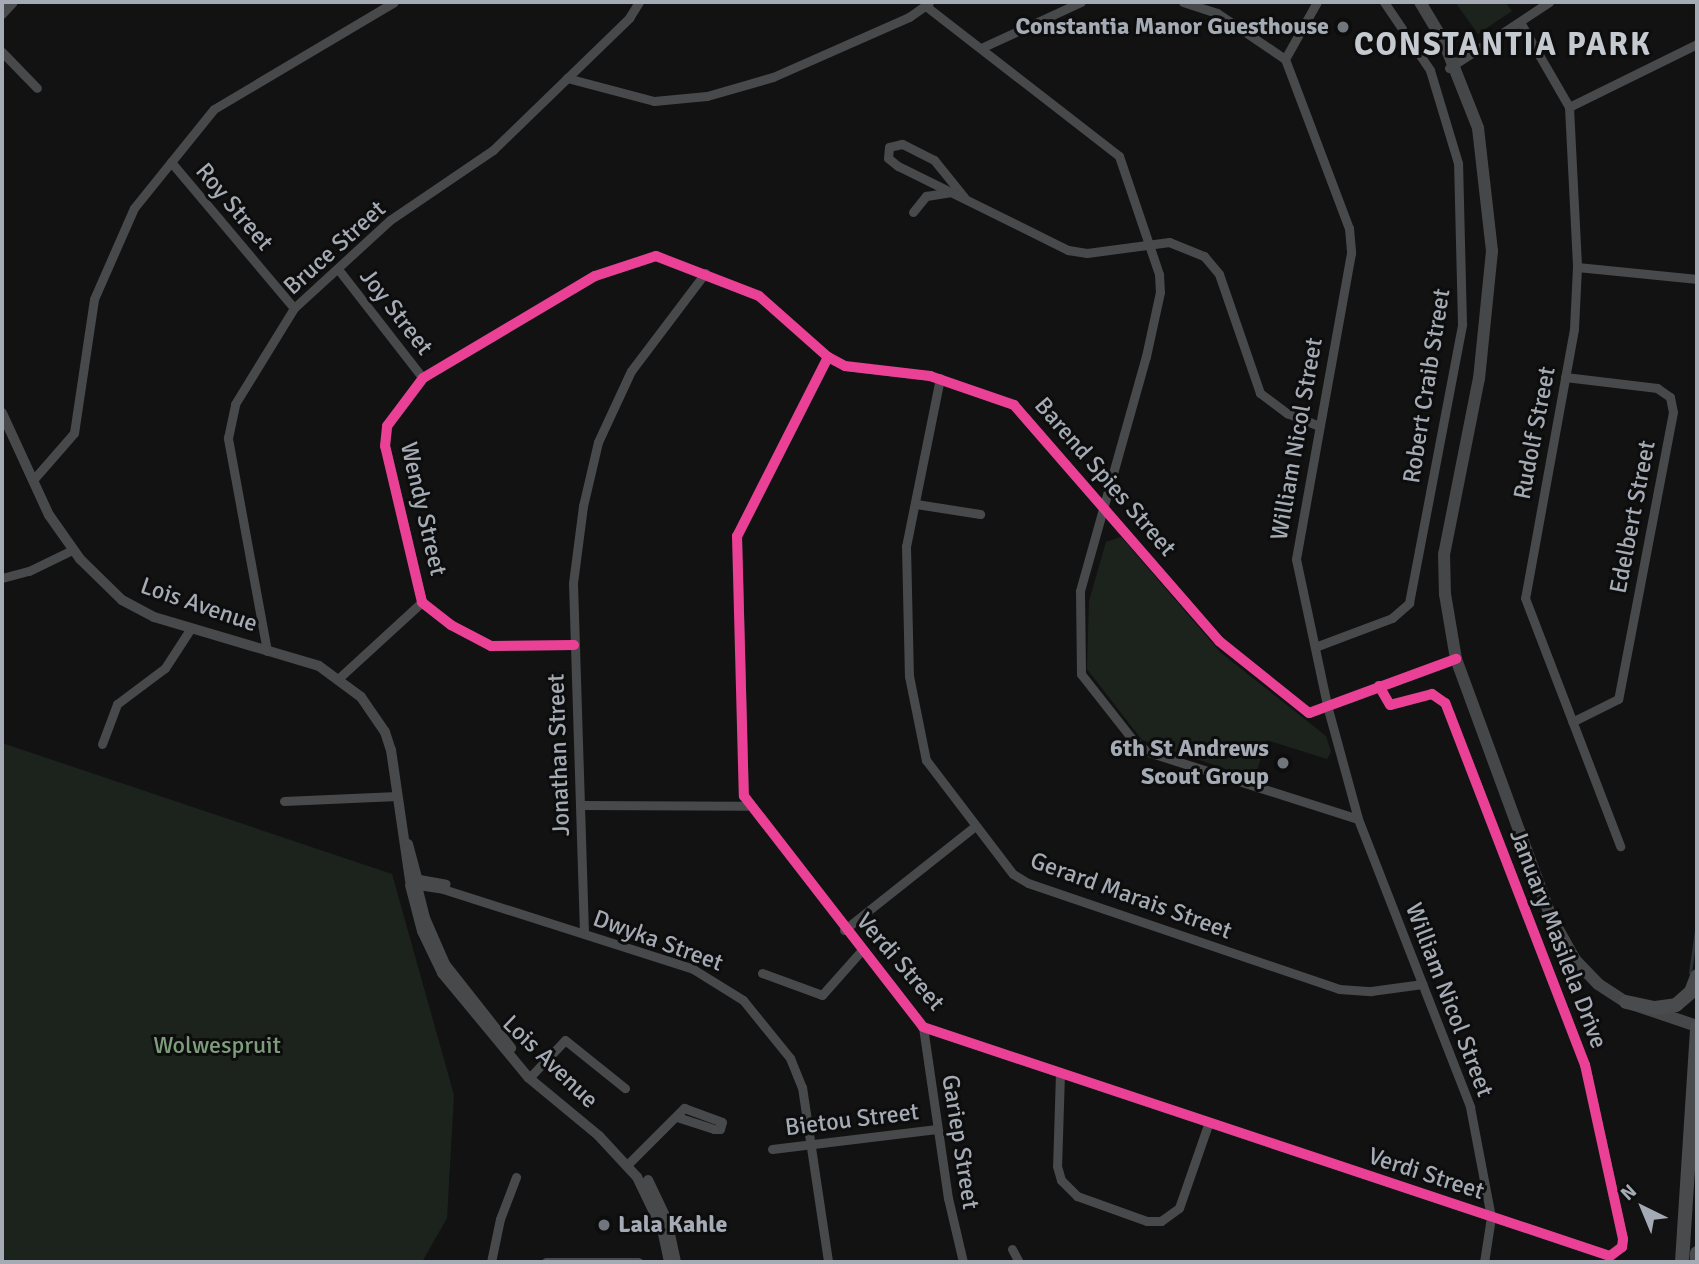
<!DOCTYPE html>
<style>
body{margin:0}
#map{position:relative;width:1699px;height:1264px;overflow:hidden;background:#121213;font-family:Signika,sans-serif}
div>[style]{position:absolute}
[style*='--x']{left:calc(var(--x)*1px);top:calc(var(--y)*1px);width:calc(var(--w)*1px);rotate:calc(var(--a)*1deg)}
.green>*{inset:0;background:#1c231d}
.stream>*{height:2.5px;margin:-1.25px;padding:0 1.25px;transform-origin:1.25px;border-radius:1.25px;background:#293136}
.minor>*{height:9px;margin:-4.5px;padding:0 4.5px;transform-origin:4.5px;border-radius:4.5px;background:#47494b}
.tertiary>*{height:10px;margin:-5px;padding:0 5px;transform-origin:5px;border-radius:5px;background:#47494b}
.secondary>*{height:12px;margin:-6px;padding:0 6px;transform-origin:6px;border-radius:6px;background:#464749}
.primary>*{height:14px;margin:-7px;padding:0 7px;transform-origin:7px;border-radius:7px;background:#494b4d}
.cycleway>*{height:10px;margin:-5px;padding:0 5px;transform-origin:5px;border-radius:5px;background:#ea4096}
.dots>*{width:19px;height:19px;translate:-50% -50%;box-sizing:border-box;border:4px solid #0d0d0e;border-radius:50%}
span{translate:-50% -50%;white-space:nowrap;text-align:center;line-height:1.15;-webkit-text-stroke:6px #0d0d0e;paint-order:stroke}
.poi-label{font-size:24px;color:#a4abb4;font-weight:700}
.right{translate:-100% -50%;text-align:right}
.left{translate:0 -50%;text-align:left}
.street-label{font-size:24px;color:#a4abb4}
.park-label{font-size:24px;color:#7e9e7b}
.district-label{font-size:32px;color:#c5c9d0;font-weight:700;letter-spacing:2px}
.frame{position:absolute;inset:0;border:4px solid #a4abb4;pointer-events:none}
.north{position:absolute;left:1608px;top:1173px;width:70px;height:70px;-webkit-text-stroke:5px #0d0d0e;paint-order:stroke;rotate:317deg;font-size:19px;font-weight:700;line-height:28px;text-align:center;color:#a4abb4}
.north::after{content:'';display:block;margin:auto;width:24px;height:32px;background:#a4abb4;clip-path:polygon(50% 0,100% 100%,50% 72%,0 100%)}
</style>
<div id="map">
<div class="green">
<div style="clip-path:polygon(1455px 2px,1505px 2px,1512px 11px,1478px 34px)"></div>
<div style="clip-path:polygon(1121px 537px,1221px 653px,1326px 736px,1331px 752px,1327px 759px,1267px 740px,1254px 779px,1142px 740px,1087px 669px,1089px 601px,1106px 542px)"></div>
<div style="clip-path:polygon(2px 743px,392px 874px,454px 1095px,447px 1218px,422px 1262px,2px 1262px)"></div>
</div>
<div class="stream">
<div style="--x:1690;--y:973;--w:50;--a:-82"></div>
</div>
<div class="minor">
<div style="--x:1183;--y:2;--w:36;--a:18"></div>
<div style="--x:1217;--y:13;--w:82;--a:34.1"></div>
<div style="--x:1285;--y:59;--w:181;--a:69.3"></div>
<div style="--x:1349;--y:228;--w:25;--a:85"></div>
<div style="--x:1351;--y:253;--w:311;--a:100.2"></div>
<div style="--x:1296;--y:559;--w:153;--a:78"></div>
<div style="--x:1328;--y:709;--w:114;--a:74.7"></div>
<div style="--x:1358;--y:819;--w:309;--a:68.7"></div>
<div style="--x:1470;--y:1107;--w:112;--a:79.2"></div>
<div style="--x:1491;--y:1217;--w:46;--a:98.8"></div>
<div style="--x:927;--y:7;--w:243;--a:37.8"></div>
<div style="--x:1119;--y:156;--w:125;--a:71.3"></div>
<div style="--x:1159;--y:274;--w:18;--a:87"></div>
<div style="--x:1160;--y:292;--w:66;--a:102.3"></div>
<div style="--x:1146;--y:356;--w:244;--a:105.7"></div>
<div style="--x:1080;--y:591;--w:83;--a:89.3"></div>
<div style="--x:1081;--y:674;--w:84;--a:51.8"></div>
<div style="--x:1133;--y:740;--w:19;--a:39"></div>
<div style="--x:1148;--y:752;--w:220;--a:17.7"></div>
<div style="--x:1520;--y:22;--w:98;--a:60"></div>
<div style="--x:1569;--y:107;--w:160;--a:87.1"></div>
<div style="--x:1577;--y:267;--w:62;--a:92.8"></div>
<div style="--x:1574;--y:329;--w:273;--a:100.3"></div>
<div style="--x:1525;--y:598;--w:266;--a:69"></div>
<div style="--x:981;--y:48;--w:110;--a:-24.7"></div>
<div style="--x:2;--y:52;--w:50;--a:45.8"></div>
<div style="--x:1285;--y:59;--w:65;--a:-60.7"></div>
<div style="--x:1449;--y:68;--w:120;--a:-33.4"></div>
<div style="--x:567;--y:78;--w:90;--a:14.8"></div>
<div style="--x:654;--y:101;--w:53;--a:-5.4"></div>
<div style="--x:707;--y:96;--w:69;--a:-16.1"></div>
<div style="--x:773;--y:77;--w:149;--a:-23.8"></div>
<div style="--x:909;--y:17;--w:24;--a:-35"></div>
<div style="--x:1569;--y:107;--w:143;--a:-26.2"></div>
<div style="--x:171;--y:162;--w:191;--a:49.9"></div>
<div style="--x:964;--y:197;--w:48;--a:-129"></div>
<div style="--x:934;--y:160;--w:36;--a:-153"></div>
<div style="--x:902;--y:144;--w:13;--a:167"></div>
<div style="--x:889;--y:147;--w:11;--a:95"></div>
<div style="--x:888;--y:158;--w:13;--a:39"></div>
<div style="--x:898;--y:166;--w:190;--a:26.3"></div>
<div style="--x:1068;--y:250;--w:19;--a:9"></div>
<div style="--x:1087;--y:253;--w:83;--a:-7.6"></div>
<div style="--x:1169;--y:242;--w:38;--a:22"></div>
<div style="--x:1204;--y:256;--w:23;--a:50"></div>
<div style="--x:1219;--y:274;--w:126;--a:71"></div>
<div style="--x:1260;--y:393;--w:34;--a:37"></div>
<div style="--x:1287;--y:413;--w:32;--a:22"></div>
<div style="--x:913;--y:212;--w:21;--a:-51"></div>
<div style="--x:926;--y:196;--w:26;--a:-9"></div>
<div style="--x:1577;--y:267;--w:121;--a:5.7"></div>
<div style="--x:338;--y:269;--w:138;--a:52.1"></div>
<div style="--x:828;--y:357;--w:201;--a:116.9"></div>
<div style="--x:737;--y:536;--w:260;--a:88.5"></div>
<div style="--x:744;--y:796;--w:292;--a:52.2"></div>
<div style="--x:923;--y:1027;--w:724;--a:18.43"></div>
<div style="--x:1610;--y:1256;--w:15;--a:-37"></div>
<div style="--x:1622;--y:1247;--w:8;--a:-83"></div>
<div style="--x:1623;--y:1239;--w:178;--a:-102.3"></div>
<div style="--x:1585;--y:1065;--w:388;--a:-111.1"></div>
<div style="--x:1445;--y:703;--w:16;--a:-145"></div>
<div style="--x:1432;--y:694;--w:43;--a:165.3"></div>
<div style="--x:1390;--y:705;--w:22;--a:-120"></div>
<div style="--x:1565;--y:377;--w:93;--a:6.8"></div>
<div style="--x:1657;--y:388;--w:16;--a:35"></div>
<div style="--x:1670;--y:397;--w:15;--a:79"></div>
<div style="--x:1673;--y:412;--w:292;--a:100.8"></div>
<div style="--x:1618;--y:699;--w:51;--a:153.4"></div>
<div style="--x:940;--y:378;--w:171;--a:101.4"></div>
<div style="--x:906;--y:546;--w:130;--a:88.7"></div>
<div style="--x:909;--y:676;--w:86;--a:78.6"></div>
<div style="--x:926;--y:760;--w:143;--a:52.7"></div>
<div style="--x:1013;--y:874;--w:17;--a:31"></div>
<div style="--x:1028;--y:883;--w:329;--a:18.8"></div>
<div style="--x:1339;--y:989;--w:32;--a:4"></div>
<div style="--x:1371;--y:991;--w:52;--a:-7.7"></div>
<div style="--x:33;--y:480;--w:62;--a:-48.9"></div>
<div style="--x:74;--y:433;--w:135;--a:-81.5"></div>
<div style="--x:94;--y:299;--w:99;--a:-66.3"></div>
<div style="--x:134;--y:208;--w:127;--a:-51.1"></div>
<div style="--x:214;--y:109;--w:209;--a:-30.7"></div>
<div style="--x:916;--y:504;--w:65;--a:8.9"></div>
<div style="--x:2;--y:578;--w:28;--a:-15"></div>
<div style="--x:29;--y:571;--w:48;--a:-26"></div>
<div style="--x:574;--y:645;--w:83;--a:179.3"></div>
<div style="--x:491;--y:646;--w:45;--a:-152.3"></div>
<div style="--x:451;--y:625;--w:37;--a:-142"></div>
<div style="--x:422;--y:602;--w:160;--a:-103.3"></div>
<div style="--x:385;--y:446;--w:20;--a:-84"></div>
<div style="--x:387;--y:426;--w:60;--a:-53.1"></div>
<div style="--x:423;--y:378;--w:200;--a:-30.7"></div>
<div style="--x:595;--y:276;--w:64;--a:-18.2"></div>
<div style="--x:656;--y:256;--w:110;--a:21.2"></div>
<div style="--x:759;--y:296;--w:92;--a:41.5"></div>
<div style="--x:828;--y:357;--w:19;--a:28"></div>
<div style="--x:845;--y:366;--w:86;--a:6.7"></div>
<div style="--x:930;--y:376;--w:89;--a:19"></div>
<div style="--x:1014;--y:405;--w:313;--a:49"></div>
<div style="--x:1219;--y:641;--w:115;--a:38.7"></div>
<div style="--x:1309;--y:713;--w:157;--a:-20.2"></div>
<div style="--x:1315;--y:647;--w:82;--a:-20.6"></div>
<div style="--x:1392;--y:618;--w:23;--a:-41"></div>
<div style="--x:1409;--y:603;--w:284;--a:-79.2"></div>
<div style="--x:1462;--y:324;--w:161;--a:-91.4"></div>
<div style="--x:1458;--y:163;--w:97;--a:-106.8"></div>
<div style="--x:1430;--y:70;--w:82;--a:-124.1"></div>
<div style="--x:267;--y:651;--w:217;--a:-100.4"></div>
<div style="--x:228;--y:438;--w:35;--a:-78"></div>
<div style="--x:235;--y:404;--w:113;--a:-58.4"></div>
<div style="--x:294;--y:308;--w:130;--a:-42.5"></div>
<div style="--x:390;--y:220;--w:125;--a:-34.2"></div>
<div style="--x:493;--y:150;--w:190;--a:-44.1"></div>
<div style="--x:629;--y:18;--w:19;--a:-58"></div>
<div style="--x:339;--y:678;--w:113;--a:-42.5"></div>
<div style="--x:102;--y:744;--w:43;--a:-69.4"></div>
<div style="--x:117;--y:704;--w:60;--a:-36.9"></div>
<div style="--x:165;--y:668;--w:48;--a:-57"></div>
<div style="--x:284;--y:801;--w:113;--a:-2.5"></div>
<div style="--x:581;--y:805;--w:166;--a:0.3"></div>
<div style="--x:419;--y:879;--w:27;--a:10"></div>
<div style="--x:418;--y:885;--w:25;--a:9"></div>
<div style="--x:443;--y:889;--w:262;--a:17.7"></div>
<div style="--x:693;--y:969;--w:59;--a:31.8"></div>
<div style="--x:743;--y:1000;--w:75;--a:51"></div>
<div style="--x:790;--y:1058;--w:31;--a:68"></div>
<div style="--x:802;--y:1087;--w:177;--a:81.5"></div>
<div style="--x:844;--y:930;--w:167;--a:-38.4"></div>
<div style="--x:584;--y:933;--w:350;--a:-91.8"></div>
<div style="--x:573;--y:583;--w:78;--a:-82.6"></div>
<div style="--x:583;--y:506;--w:66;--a:-76.8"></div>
<div style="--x:598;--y:442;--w:78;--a:-65.1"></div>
<div style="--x:631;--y:371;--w:123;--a:-52.9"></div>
<div style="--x:762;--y:973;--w:64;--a:20.1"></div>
<div style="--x:822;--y:995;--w:59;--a:-48.4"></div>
<div style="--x:923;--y:1027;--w:173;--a:81.7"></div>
<div style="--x:948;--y:1198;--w:66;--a:76.8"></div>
<div style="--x:1060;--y:1073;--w:93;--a:91.8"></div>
<div style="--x:1057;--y:1166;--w:15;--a:74"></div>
<div style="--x:1061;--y:1180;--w:23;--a:45"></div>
<div style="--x:1077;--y:1196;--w:74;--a:19.7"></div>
<div style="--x:1147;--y:1221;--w:14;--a:0"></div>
<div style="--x:1161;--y:1221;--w:22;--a:-36"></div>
<div style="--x:1179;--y:1208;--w:91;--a:-70.8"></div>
<div style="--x:529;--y:1078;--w:52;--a:-46.5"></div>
<div style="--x:565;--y:1040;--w:77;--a:38.7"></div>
<div style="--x:772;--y:1149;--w:166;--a:-6.9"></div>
<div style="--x:627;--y:1165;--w:81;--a:-45"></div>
<div style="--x:684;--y:1108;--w:40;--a:20.2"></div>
<div style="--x:722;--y:1122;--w:7;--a:106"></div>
<div style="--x:720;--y:1129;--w:6;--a:180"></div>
<div style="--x:714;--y:1129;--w:40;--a:-162"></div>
<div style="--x:1012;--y:1249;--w:15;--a:62"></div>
<div style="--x:491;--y:1262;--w:44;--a:-78.2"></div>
<div style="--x:500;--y:1219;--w:45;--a:-69.1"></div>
<div style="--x:546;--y:1262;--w:92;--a:0"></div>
</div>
<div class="tertiary">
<div style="--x:2;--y:14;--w:16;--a:-47"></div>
<div style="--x:2;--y:413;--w:112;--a:65.3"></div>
<div style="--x:49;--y:515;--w:54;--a:54.8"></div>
<div style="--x:80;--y:559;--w:59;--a:44.3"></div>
<div style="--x:122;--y:600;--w:36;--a:28"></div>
<div style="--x:154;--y:617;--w:172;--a:16.5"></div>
<div style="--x:319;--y:666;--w:52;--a:36.4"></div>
<div style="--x:361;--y:697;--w:42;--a:55.6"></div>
<div style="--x:385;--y:732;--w:19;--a:72"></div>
<div style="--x:391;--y:750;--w:132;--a:81.7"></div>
<div style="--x:408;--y:844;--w:35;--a:75"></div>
<div style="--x:410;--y:885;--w:48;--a:75.4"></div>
<div style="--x:422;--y:931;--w:47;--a:64.5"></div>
<div style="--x:442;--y:973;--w:136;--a:50.4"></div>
<div style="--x:529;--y:1078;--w:91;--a:39.6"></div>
<div style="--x:599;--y:1136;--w:56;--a:47.2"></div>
<div style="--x:637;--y:1177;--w:58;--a:64.3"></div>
<div style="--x:662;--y:1229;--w:34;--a:78"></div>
<div style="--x:417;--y:886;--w:33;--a:76"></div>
<div style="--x:425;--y:918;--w:50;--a:66.5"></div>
<div style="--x:445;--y:964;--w:107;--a:51.8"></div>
<div style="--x:648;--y:1180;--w:44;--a:64.6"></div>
<div style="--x:667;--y:1220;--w:43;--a:77.9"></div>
</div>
<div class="secondary">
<div style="--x:1420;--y:2;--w:47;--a:59"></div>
<div style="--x:1444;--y:42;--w:92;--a:68.4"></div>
<div style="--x:1478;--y:128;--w:124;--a:83.5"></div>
<div style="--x:1492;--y:251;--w:128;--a:95.8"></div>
<div style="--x:1479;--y:378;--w:179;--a:101.2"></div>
<div style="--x:1444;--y:554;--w:40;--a:88.6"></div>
<div style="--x:1445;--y:594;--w:66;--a:80.4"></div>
<div style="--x:1456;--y:659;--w:275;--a:69.8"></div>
<div style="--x:1551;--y:917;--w:49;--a:60.8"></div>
<div style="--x:1575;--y:960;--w:33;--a:46"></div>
<div style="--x:1598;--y:984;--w:33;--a:33"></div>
<div style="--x:1626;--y:1002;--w:75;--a:18.7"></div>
</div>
<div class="primary">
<div style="--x:1626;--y:1002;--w:30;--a:12"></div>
<div style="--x:1655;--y:1008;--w:21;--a:-8"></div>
<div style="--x:1676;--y:1005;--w:20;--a:-41"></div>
<div style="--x:1691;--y:992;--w:17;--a:-69"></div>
<div style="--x:1682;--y:1262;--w:235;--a:-86.3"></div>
<div style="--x:1697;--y:1262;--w:9;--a:-90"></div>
</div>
<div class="cycleway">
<div style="--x:828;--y:357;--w:201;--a:116.9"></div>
<div style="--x:737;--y:536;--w:260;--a:88.5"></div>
<div style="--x:744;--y:796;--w:292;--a:52.2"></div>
<div style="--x:923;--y:1027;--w:724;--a:18.43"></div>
<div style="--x:1610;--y:1256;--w:15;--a:-37"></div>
<div style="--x:1622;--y:1247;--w:8;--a:-83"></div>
<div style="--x:1623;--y:1239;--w:178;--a:-102.3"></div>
<div style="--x:1585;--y:1065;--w:388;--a:-111.1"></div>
<div style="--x:1445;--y:703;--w:16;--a:-145"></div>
<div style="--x:1432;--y:694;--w:43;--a:165.3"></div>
<div style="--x:1390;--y:705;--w:22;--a:-120"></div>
<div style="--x:574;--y:645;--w:83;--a:179.3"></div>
<div style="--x:491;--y:646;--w:45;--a:-152.3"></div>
<div style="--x:451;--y:625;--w:37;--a:-142"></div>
<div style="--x:422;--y:602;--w:160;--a:-103.3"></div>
<div style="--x:385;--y:446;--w:20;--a:-84"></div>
<div style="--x:387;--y:426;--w:60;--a:-53.1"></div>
<div style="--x:423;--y:378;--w:200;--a:-30.7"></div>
<div style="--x:595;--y:276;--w:64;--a:-18.2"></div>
<div style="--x:656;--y:256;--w:110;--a:21.2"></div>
<div style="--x:759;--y:296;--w:92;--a:41.5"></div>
<div style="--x:828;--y:357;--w:19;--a:28"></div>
<div style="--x:845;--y:366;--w:86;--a:6.7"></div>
<div style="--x:930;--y:376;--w:89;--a:19"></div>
<div style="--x:1014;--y:405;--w:313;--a:49"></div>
<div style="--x:1219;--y:641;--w:115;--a:38.7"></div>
<div style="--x:1309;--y:713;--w:157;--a:-20.2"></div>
</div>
<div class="dots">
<div style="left:1343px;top:27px;background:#71757c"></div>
<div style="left:1283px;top:763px;background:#71757c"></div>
<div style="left:604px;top:1225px;background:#71757c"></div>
</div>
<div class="poi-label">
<span class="right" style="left:1329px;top:27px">Constantia Manor Guesthouse</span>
<span class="right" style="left:1269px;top:763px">6th St Andrews<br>Scout Group</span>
<span class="left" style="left:618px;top:1225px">Lala Kahle</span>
</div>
<div class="street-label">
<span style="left:234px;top:207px;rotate:50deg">Roy Street</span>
<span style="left:335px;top:248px;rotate:-42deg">Bruce Street</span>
<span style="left:396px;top:312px;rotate:52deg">Joy Street</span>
<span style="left:1427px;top:386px;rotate:-81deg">Robert Craib Street</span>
<span style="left:1535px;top:433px;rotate:-79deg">Rudolf Street</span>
<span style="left:1297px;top:439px;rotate:-80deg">William Nicol Street</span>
<span style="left:1105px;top:477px;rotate:49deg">Barend Spies Street</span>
<span style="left:423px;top:509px;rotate:77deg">Wendy Street</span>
<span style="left:1633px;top:517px;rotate:-79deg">Edelbert Street</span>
<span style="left:199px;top:605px;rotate:19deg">Lois Avenue</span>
<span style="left:559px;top:755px;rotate:-92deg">Jonathan Street</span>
<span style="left:1131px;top:896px;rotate:20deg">Gerard Marais Street</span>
<span style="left:1558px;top:939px;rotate:69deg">January Masilela Drive</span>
<span style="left:658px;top:941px;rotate:20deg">Dwyka Street</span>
<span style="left:900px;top:962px;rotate:49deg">Verdi Street</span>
<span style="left:1449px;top:1000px;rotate:69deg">William Nicol Street</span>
<span style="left:550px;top:1062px;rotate:44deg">Lois Avenue</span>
<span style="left:852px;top:1120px;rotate:-7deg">Bietou Street</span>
<span style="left:960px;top:1142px;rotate:81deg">Gariep Street</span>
<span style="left:1426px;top:1174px;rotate:18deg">Verdi Street</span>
</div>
<div class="park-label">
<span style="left:217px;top:1046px">Wolwespruit</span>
</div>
<div class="district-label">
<span style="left:1503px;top:45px">CONSTANTIA PARK</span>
</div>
<div class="frame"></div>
<div class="north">N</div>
</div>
